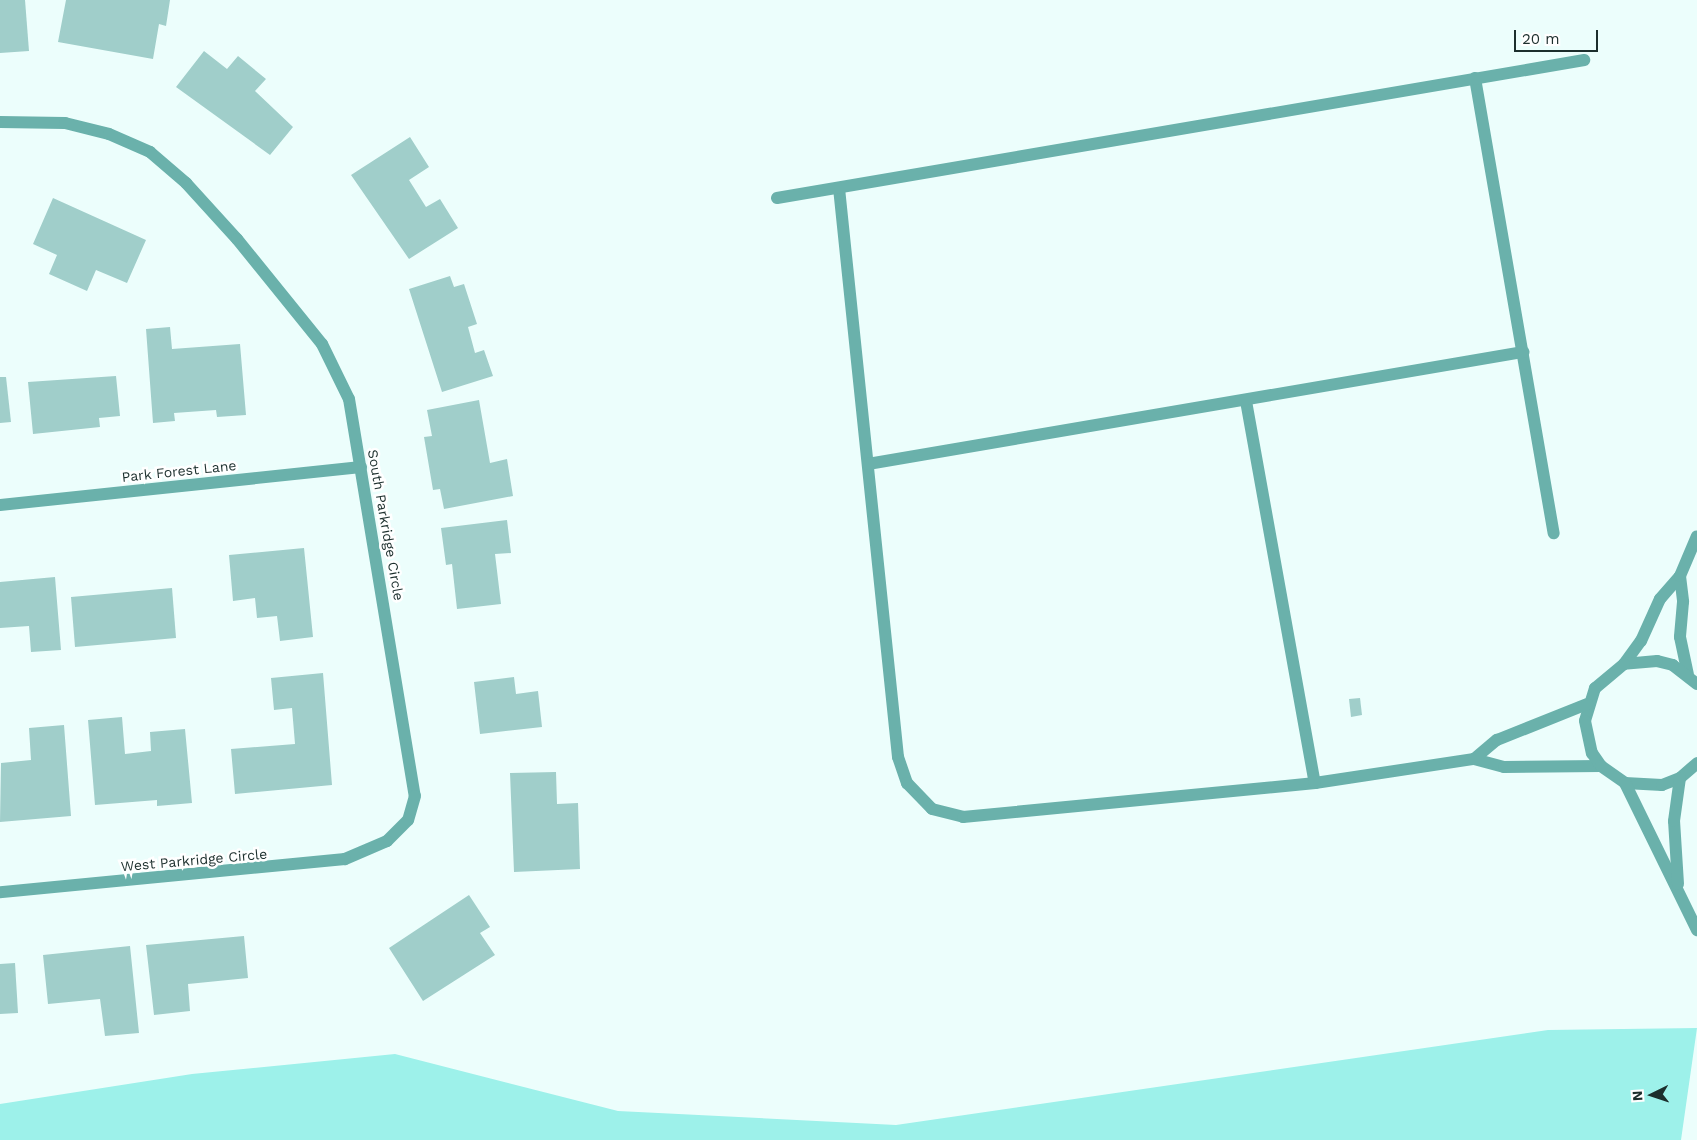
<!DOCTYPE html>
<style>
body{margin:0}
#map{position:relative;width:1697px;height:1140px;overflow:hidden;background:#ecfefc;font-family:"Work Sans",sans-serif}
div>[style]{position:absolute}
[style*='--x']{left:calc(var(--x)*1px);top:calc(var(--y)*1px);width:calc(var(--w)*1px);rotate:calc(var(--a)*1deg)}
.green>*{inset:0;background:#9df1ea}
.building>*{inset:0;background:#a0ceca}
.minor>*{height:12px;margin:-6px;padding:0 6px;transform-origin:6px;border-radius:6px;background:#6ab1ab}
span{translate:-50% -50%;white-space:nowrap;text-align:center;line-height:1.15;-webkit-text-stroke:5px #fff;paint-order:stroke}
.street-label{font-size:14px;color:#1c2f2d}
.north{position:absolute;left:1627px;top:1070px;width:50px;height:50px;-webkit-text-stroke:4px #fff;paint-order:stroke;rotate:266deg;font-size:14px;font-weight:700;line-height:20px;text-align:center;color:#1c2f2d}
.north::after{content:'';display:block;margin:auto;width:18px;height:22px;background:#1c2f2d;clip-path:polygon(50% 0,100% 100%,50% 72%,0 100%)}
.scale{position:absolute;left:1514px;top:30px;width:84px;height:22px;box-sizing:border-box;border:2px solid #1c2f2d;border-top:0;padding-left:6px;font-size:15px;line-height:18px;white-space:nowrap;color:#1c2f2d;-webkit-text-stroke:4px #fff;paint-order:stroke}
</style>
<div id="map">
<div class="green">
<div style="clip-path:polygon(1697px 1028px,1681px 1140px,0 1140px,0 1104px,192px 1074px,395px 1054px,618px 1111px,896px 1125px,1548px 1030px)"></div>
</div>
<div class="building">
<div style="clip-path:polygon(0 0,25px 0,29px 51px,0 53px)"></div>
<div style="clip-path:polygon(66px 0,170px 0,166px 26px,159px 24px,153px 59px,58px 42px)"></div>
<div style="clip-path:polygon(204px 51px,227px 69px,238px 56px,266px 79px,255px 91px,293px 127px,270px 155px,176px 87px)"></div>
<div style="clip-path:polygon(410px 137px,429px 167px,409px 180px,426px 207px,440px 199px,458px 228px,409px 259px,351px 175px)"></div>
<div style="clip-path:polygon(53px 198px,146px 240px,127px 283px,96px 270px,87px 291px,49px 274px,57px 255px,33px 244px)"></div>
<div style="clip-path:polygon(450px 276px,454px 287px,464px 284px,477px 324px,468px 327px,475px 353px,484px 350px,493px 376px,442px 392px,409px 289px)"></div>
<div style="clip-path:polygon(170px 327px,172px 349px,240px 344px,246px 415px,217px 417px,216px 410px,174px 413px,175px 421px,153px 423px,146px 329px)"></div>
<div style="clip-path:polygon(116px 376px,120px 416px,99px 418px,100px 427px,33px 434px,28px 382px)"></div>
<div style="clip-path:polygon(0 377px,6px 377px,11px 422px,0 423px)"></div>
<div style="clip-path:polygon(479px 400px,490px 463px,507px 459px,513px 496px,444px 509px,440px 489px,433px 490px,424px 437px,432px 436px,427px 410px)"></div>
<div style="clip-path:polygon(507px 520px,511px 553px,495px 554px,501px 604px,457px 609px,452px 564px,446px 565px,441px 528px)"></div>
<div style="clip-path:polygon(304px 548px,313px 637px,280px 641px,277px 616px,257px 618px,255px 598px,233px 601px,229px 555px)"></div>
<div style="clip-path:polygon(55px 577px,61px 650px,31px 652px,29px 626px,0 628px,0 582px)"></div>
<div style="clip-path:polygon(172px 588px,176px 638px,75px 647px,71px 597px)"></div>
<div style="clip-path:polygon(323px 673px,332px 785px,235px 794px,231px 749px,295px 744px,292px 708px,274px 710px,271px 678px)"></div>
<div style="clip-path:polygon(514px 677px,516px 694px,538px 691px,542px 727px,480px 734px,474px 682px)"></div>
<div style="clip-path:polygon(1360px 698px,1362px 715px,1351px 717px,1349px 699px)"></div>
<div style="clip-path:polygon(122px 717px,125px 754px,151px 751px,150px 732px,185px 729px,192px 803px,157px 806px,157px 800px,95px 805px,88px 720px)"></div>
<div style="clip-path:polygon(64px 725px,71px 816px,0 822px,1px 763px,31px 760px,29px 728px)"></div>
<div style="clip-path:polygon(556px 772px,557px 804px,578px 803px,580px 869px,514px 872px,510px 773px)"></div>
<div style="clip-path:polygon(469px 895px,490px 927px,480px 933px,495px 955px,423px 1001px,389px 948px)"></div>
<div style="clip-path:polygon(244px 936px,248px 978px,188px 984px,190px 1011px,154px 1015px,146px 945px)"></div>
<div style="clip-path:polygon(130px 946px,139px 1033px,105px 1036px,100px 999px,48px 1004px,43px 955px)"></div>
<div style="clip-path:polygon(15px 963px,18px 1013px,0 1014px,0 964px)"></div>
</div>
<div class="minor">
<div style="--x:1475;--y:78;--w:462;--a:80.2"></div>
<div style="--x:0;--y:122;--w:65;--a:0.9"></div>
<div style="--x:65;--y:123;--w:45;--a:14"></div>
<div style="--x:109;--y:134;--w:45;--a:23.7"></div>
<div style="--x:150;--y:152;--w:48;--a:40.7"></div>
<div style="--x:186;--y:183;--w:76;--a:47.7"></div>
<div style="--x:237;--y:239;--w:135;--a:51"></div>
<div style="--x:322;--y:344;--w:61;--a:63.9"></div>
<div style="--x:349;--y:399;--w:402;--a:80.6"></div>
<div style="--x:415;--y:796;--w:25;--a:106"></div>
<div style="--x:408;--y:820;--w:30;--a:135"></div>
<div style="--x:387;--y:841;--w:46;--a:156.8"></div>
<div style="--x:345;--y:859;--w:347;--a:174.5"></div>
<div style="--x:839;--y:188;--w:572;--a:84.08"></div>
<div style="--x:898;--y:757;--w:28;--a:71"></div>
<div style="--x:907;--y:783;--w:36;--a:46"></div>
<div style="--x:932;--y:809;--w:32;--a:14"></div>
<div style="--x:963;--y:817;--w:354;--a:-5.5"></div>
<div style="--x:1315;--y:783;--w:161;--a:-8.6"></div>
<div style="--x:1474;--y:759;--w:31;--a:15"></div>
<div style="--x:1504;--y:767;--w:97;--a:-0.6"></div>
<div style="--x:777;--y:198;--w:819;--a:-9.7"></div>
<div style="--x:1246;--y:401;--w:388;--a:79.8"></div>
<div style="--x:868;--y:464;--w:665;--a:-9.7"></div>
<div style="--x:0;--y:505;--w:363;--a:-6"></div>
<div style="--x:1680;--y:576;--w:26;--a:83"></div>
<div style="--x:1683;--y:602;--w:35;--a:95"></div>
<div style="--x:1680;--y:637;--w:38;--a:78"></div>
<div style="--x:1624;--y:664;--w:29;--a:-54"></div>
<div style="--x:1641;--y:641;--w:46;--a:-65.7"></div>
<div style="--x:1660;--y:599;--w:30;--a:-49"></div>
<div style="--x:1680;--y:576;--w:43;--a:-67"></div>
<div style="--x:1697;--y:684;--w:31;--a:-142"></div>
<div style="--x:1673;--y:665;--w:16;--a:-166"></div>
<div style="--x:1657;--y:661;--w:33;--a:175"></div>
<div style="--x:1624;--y:664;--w:38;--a:140"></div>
<div style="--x:1595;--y:688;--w:34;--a:107"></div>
<div style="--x:1585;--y:721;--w:33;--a:78"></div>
<div style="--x:1592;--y:753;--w:16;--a:55"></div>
<div style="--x:1601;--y:766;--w:29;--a:35"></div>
<div style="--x:1625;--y:783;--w:37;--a:3"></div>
<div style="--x:1662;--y:785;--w:19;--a:-21"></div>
<div style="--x:1680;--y:778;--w:23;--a:-41"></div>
<div style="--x:1474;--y:759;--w:30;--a:-40"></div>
<div style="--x:1497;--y:740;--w:97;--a:-21.8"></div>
<div style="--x:1625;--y:783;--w:164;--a:63.9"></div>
<div style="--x:1678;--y:884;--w:63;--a:-93.6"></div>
<div style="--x:1674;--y:821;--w:43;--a:-82.1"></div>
</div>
<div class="street-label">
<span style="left:179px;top:471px;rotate:-6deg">Park Forest Lane</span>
<span style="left:386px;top:525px;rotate:80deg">South Parkridge Circle</span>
<span style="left:194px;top:860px;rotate:-5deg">West Parkridge Circle</span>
</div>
<div class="north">N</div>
<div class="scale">20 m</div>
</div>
